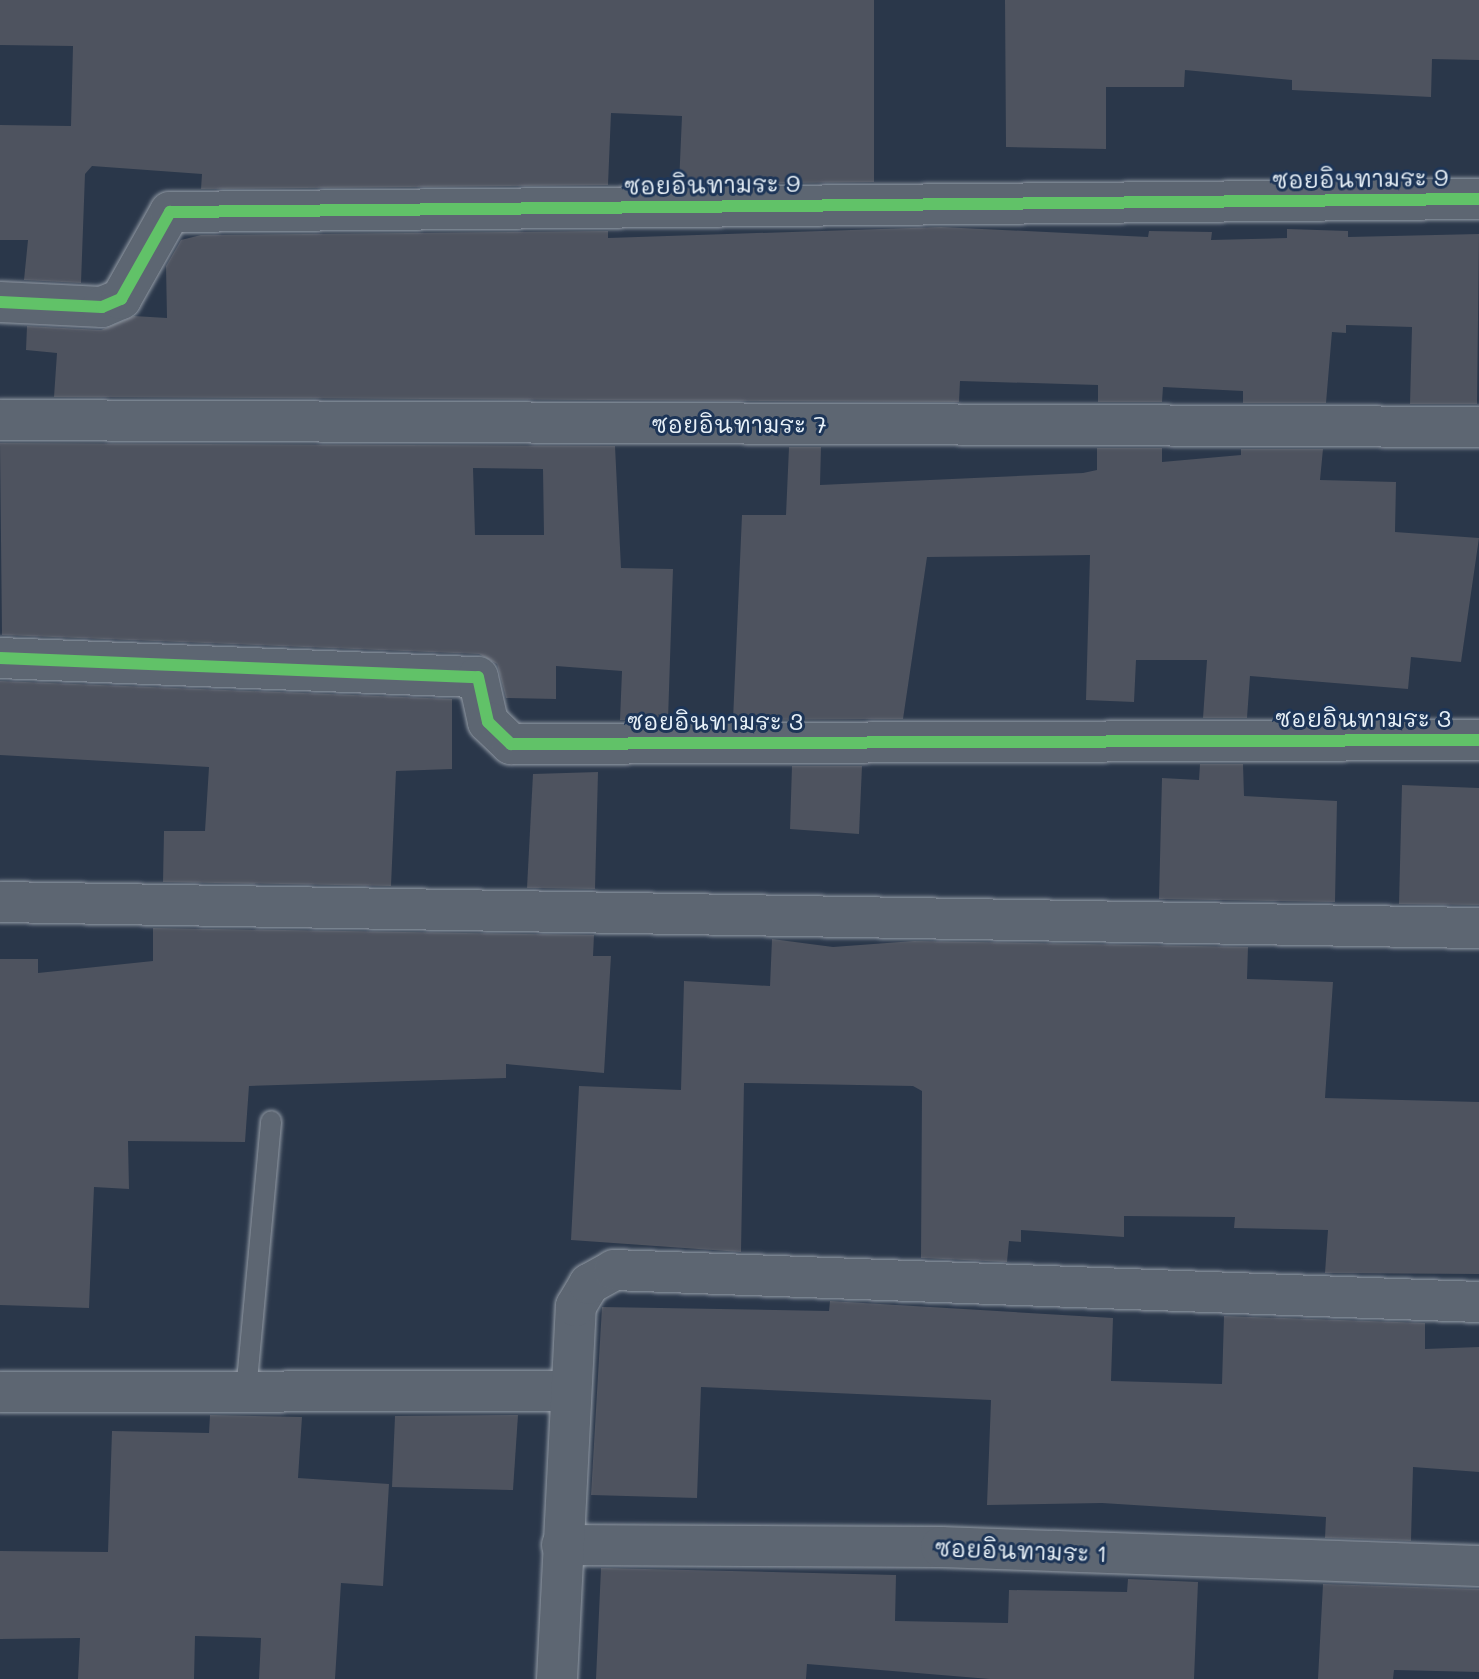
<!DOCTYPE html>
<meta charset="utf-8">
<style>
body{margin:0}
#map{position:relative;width:1479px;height:1679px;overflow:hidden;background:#2a374a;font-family:Mali,"Playpen Sans Thai",sans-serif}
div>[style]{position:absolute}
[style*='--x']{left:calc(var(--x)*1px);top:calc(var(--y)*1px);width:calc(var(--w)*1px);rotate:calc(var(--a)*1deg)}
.building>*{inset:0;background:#4e535f}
.roads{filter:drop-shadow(0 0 2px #959da7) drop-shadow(0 0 2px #959da7)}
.service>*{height:20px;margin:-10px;padding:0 10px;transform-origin:10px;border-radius:10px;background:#5d6672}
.minor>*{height:40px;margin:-20px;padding:0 20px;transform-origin:20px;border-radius:20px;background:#5d6672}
.cycleway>*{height:12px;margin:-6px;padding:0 6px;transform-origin:6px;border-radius:6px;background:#61c268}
span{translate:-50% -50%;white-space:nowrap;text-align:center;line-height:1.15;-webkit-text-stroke:6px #1d3557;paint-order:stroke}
.street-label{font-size:24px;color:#e8f1f8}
</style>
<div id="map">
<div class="building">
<div style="clip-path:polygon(0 0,874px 0,874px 182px,679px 184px,682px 116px,611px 113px,608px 185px,201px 189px,202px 174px,92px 166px,85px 174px,81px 283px,24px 280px,28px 240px,0 240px,0 125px,71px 126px,73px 46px,0 45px)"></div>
<div style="clip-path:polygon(1005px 0,1479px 0,1479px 60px,1432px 59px,1431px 97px,1292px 90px,1292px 80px,1185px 70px,1184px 87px,1106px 87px,1106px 149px,1006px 147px)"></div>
<div style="clip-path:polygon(941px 227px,1148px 237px,1149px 231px,1212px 232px,1211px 240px,1287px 238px,1287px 229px,1348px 231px,1348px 237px,1479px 234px,1477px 404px,1410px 404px,1412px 327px,1346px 325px,1346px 333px,1332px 332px,1326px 403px,1243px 403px,1243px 391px,1163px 387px,1162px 402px,1098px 402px,1098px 385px,960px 381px,959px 402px,54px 397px,57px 353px,26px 350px,27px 326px,101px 330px,134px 316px,167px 318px,166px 266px,181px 240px,201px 235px,608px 231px,608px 238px)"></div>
<div style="clip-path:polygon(evenodd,0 443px,615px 446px,621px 568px,673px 569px,668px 720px,620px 720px,622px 671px,556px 666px,556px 699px,506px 698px,497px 664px,479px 654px,2px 635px,0 443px,473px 468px,543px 469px,544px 535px,475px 535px,473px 468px)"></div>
<div style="clip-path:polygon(789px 447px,821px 447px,820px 485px,1083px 473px,1097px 470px,1097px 448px,1162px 448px,1162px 462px,1241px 455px,1241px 449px,1323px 449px,1320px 480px,1396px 482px,1395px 532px,1479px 538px,1461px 662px,1411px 657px,1408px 689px,1250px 676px,1247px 718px,1203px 718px,1207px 660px,1136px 660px,1134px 702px,1086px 700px,1090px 555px,927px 557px,903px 719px,733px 720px,742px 515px,786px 515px)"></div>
<div style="clip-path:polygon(0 681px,452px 699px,452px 769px,396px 771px,391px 886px,163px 882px,164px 831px,205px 831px,209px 767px,0 755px)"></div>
<div style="clip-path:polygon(1200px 764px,1243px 764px,1244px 796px,1337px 801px,1335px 902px,1159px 899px,1162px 778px,1199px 780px)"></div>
<div style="clip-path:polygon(792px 766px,862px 766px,859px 834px,790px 829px)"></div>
<div style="clip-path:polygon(598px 772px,595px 889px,527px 888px,533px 774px)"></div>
<div style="clip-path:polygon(1402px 785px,1479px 788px,1479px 905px,1399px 904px)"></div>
<div style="clip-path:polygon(153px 928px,594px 935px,593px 956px,611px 956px,604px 1073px,506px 1064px,506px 1078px,249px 1086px,245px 1142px,128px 1141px,129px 1189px,94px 1187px,89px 1308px,0 1305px,0 959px,38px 959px,38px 973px,153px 961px)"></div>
<div style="clip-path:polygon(772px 939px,833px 947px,914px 941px,1248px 947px,1247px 979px,1333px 982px,1325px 1098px,1479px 1102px,1479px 1274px,1325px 1273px,1328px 1230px,1234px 1228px,1235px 1217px,1124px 1216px,1124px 1237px,1021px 1230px,1021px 1242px,1009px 1241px,1007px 1262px,921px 1258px,922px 1091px,913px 1086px,744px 1083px,741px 1252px,571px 1240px,579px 1086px,681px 1090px,684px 981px,770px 986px)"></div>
<div style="clip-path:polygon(830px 1301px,1113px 1318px,1111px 1381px,1222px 1384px,1224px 1316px,1425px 1323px,1425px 1349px,1479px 1347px,1479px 1472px,1413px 1467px,1411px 1541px,1325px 1538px,1326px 1517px,1102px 1503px,987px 1505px,991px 1400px,701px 1387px,697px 1498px,591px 1495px,602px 1307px,829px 1311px)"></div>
<div style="clip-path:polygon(210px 1415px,302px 1417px,298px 1478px,389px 1484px,383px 1586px,341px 1583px,335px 1679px,259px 1679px,261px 1638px,195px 1636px,194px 1679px,78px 1679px,80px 1638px,0 1639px,0 1551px,108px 1552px,112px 1431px,209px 1433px)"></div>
<div style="clip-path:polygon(518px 1415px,513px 1490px,392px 1487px,395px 1416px)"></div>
<div style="clip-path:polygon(601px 1568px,896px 1575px,895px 1621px,1008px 1623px,1009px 1590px,1127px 1592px,1128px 1579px,1198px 1582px,1194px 1679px,990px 1679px,807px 1664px,806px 1679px,596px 1679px)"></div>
<div style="clip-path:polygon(1323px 1584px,1479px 1589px,1479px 1672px,1394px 1670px,1393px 1679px,1318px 1679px)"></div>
</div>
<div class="roads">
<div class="service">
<div style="--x:246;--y:1392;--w:272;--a:-84.7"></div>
</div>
<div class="minor">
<div style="--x:0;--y:302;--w:102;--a:2.8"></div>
<div style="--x:102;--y:307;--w:21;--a:-23"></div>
<div style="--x:121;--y:299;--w:100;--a:-60.6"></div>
<div style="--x:170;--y:212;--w:1309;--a:-0.57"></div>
<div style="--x:0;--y:420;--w:1479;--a:0.27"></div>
<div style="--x:0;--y:658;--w:478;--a:2.3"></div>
<div style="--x:478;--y:677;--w:46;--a:77.5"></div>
<div style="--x:488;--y:722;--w:32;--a:44"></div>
<div style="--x:511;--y:744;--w:968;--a:-0.24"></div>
<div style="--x:0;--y:902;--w:1479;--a:1.01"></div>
<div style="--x:0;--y:1392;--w:571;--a:-0.1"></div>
<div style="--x:562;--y:1545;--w:379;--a:0.3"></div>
<div style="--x:941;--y:1547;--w:538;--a:2.02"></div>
<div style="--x:557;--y:1679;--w:373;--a:-87.1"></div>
<div style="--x:576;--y:1306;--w:26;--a:-59"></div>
<div style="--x:589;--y:1284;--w:29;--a:-29"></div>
<div style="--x:614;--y:1270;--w:866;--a:2.12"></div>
</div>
</div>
<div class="cycleway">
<div style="--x:0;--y:302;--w:102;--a:2.8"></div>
<div style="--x:102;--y:307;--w:21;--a:-23"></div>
<div style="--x:121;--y:299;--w:100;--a:-60.6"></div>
<div style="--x:170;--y:212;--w:1309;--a:-0.57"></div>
<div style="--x:0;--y:658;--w:478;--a:2.3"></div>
<div style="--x:478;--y:677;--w:46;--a:77.5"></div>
<div style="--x:488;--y:722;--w:32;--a:44"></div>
<div style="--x:511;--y:744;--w:968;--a:-0.24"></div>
</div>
<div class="street-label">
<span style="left:1360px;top:178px;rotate:-1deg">ซอยอินทามระ 9</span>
<span style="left:712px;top:184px;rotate:-1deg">ซอยอินทามระ 9</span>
<span style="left:739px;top:424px">ซอยอินทามระ 7</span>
<span style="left:1363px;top:718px">ซอยอินทามระ 3</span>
<span style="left:715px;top:721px">ซอยอินทามระ 3</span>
<span style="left:1021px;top:1550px;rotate:2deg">ซอยอินทามระ 1</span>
</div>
</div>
